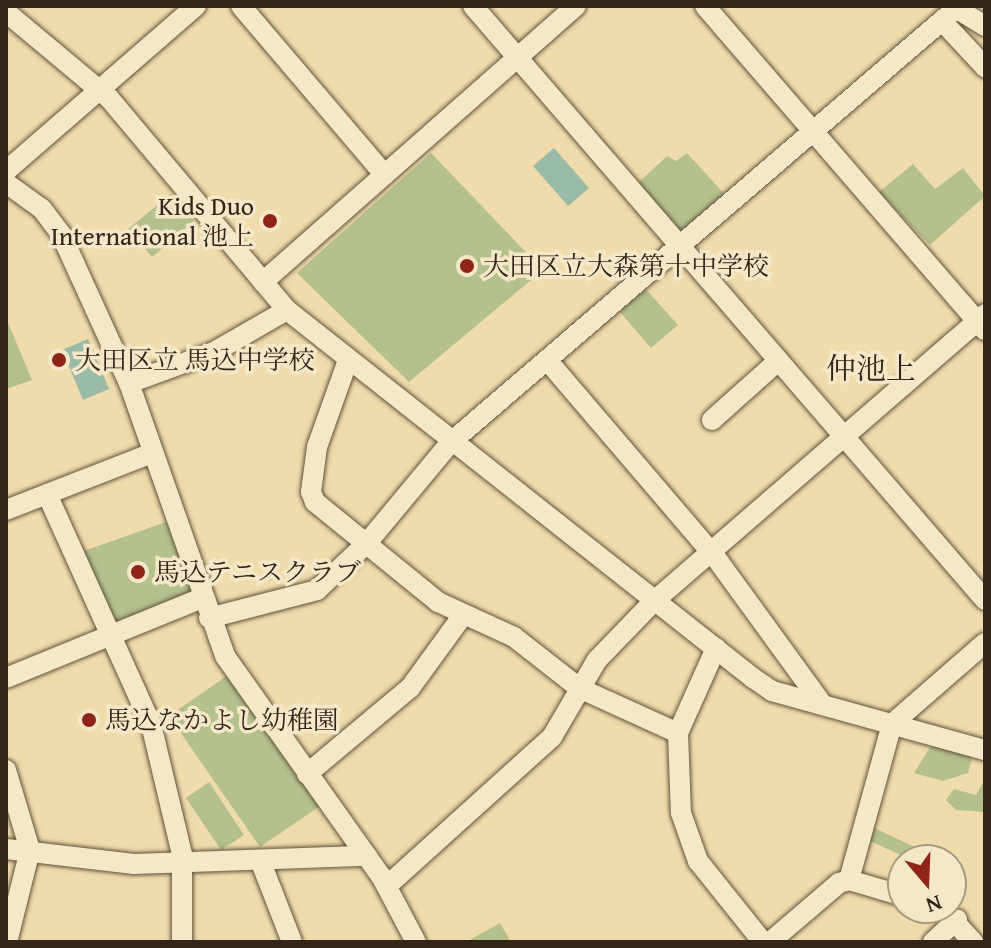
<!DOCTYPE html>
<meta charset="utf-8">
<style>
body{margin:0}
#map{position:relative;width:991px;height:948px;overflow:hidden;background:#f0dbab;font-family:"Gentium Book Plus","Noto Serif JP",serif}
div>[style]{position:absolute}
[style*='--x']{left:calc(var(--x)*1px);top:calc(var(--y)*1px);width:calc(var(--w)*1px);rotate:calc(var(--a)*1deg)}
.green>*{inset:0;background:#b4c18d}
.water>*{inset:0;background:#9abba8}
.roads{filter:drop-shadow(0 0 2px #61533d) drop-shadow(0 0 2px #61533d)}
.minor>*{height:20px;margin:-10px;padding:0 10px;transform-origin:10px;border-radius:10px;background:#f5e8c8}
.dots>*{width:22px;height:22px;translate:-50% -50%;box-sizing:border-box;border:4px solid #f5e8c8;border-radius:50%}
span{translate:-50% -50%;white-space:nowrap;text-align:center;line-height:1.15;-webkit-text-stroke:7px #f5e8c8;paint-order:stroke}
.poi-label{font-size:26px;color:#312618}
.right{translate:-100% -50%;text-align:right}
.left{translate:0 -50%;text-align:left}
.quarter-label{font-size:30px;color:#312618}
.frame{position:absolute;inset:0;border:8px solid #312618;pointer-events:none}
.north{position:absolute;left:887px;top:844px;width:80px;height:80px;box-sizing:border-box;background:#f5e8c8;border:2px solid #a79a82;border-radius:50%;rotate:161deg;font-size:22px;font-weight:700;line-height:32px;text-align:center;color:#312618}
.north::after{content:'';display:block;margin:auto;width:28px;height:36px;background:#8f2418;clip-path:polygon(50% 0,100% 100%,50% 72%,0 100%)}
</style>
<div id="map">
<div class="green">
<div style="clip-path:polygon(431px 153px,543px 270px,409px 382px,297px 273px)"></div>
<div style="clip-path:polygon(687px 153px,727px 197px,683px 235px,637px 184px,667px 156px,676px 161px)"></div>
<div style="clip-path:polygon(913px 164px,935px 189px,963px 168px,985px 196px,930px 245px,879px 192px)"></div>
<div style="clip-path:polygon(171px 194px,194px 221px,152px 257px,128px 229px)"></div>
<div style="clip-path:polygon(644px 287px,678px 325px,651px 348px,618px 310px)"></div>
<div style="clip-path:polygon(6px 318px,32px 380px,6px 389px)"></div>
<div style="clip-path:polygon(166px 522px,193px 592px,116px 627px,81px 552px)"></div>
<div style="clip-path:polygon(228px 675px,320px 806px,260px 847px,169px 716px)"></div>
<div style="clip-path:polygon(931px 746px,968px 755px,972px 759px,968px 773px,943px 781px,914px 773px)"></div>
<div style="clip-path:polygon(985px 779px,985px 812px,956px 810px,946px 800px,954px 789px,976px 795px)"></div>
<div style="clip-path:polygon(209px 782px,244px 835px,221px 850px,186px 798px)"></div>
<div style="clip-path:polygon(872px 827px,934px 856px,935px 860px,912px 860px,870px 841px)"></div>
<div style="clip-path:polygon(500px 923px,511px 942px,466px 942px)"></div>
</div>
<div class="water">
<div style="clip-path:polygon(554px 148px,589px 188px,568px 206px,533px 166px)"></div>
<div style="clip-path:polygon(88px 339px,109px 389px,83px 400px,62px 350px)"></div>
</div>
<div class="roads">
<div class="minor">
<div style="--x:241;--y:6;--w:221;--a:49.6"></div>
<div style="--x:473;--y:6;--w:784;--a:49.24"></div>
<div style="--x:705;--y:6;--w:428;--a:49.2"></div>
<div style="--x:952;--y:6;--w:39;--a:31"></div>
<div style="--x:6;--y:12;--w:134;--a:39.9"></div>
<div style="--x:109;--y:98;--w:277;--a:50"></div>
<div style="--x:287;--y:310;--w:594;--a:38.3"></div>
<div style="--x:753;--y:678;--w:23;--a:34"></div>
<div style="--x:772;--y:691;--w:221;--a:15.5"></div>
<div style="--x:943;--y:22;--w:62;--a:47"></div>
<div style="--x:6;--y:171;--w:252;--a:-41"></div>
<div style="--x:6;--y:183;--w:44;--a:35.8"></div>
<div style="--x:42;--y:209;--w:31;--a:53"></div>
<div style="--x:61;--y:234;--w:164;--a:65.5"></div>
<div style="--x:129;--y:383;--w:289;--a:70.6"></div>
<div style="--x:225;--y:656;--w:270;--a:54.7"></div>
<div style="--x:381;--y:876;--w:75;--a:62.1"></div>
<div style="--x:263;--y:282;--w:417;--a:-41.4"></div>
<div style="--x:348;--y:360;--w:92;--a:109.6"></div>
<div style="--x:317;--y:447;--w:45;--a:97.6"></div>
<div style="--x:311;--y:492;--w:11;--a:68"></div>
<div style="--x:315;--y:502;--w:159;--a:39.1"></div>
<div style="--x:438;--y:602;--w:84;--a:24.7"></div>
<div style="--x:514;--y:637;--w:83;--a:38.1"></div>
<div style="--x:579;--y:688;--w:109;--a:24.4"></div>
<div style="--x:547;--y:360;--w:260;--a:49.5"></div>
<div style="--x:716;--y:558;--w:177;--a:54"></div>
<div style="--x:129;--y:383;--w:90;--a:-20"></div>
<div style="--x:214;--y:352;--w:84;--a:-29.9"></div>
<div style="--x:712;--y:420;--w:89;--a:-41.8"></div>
<div style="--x:47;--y:494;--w:252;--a:65.7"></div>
<div style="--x:151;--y:724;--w:134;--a:76.6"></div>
<div style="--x:182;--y:854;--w:88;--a:90"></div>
<div style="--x:6;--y:510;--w:157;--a:-21.3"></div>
<div style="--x:209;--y:618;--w:112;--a:-14.5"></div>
<div style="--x:317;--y:590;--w:69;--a:-43.2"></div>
<div style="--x:367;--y:543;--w:130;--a:-50.3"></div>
<div style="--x:450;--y:443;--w:671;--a:-40.65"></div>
<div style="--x:716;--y:648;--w:93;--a:114.1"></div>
<div style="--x:678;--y:733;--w:80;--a:87.9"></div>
<div style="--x:681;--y:813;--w:51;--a:70.5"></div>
<div style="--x:698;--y:861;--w:104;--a:51.3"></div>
<div style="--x:6;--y:678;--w:212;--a:-22.2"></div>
<div style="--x:6;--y:770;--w:84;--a:73.3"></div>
<div style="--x:30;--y:850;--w:95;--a:104"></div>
<div style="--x:307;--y:774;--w:134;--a:-39.9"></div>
<div style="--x:410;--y:688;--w:90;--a:-54"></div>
<div style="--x:6;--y:849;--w:129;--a:6.7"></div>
<div style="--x:134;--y:864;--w:233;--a:-2"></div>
<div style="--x:260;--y:860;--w:88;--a:68.7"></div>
<div style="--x:849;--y:880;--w:162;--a:-74.6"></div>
<div style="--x:892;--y:724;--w:123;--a:-41.1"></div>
<div style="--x:387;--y:886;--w:222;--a:-42.1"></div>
<div style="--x:552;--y:737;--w:89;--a:-59.7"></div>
<div style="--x:597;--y:660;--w:81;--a:-46"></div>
<div style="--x:653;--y:602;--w:440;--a:-40.9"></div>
<div style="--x:942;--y:908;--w:46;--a:47.6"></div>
<div style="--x:770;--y:942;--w:91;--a:-40.5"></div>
<div style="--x:839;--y:883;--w:10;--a:-17"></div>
<div style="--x:849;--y:880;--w:56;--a:16.5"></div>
<div style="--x:933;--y:942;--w:33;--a:-43"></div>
</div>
</div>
<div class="dots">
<div style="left:270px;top:221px;background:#8f2418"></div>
<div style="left:467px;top:266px;background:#8f2418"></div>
<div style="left:59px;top:360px;background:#8f2418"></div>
<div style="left:138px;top:572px;background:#8f2418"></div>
<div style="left:89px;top:720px;background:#8f2418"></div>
</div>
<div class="poi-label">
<span class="right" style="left:254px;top:221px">Kids Duo<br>International 池上</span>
<span class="left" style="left:483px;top:266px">大田区立大森第十中学校</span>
<span class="left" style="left:75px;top:360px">大田区立 馬込中学校</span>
<span class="left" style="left:154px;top:572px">馬込テニスクラブ</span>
<span class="left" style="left:105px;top:720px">馬込なかよし幼稚園</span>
</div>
<div class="quarter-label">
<span style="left:871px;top:368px">仲池上</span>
</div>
<div class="frame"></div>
<div class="north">N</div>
</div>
